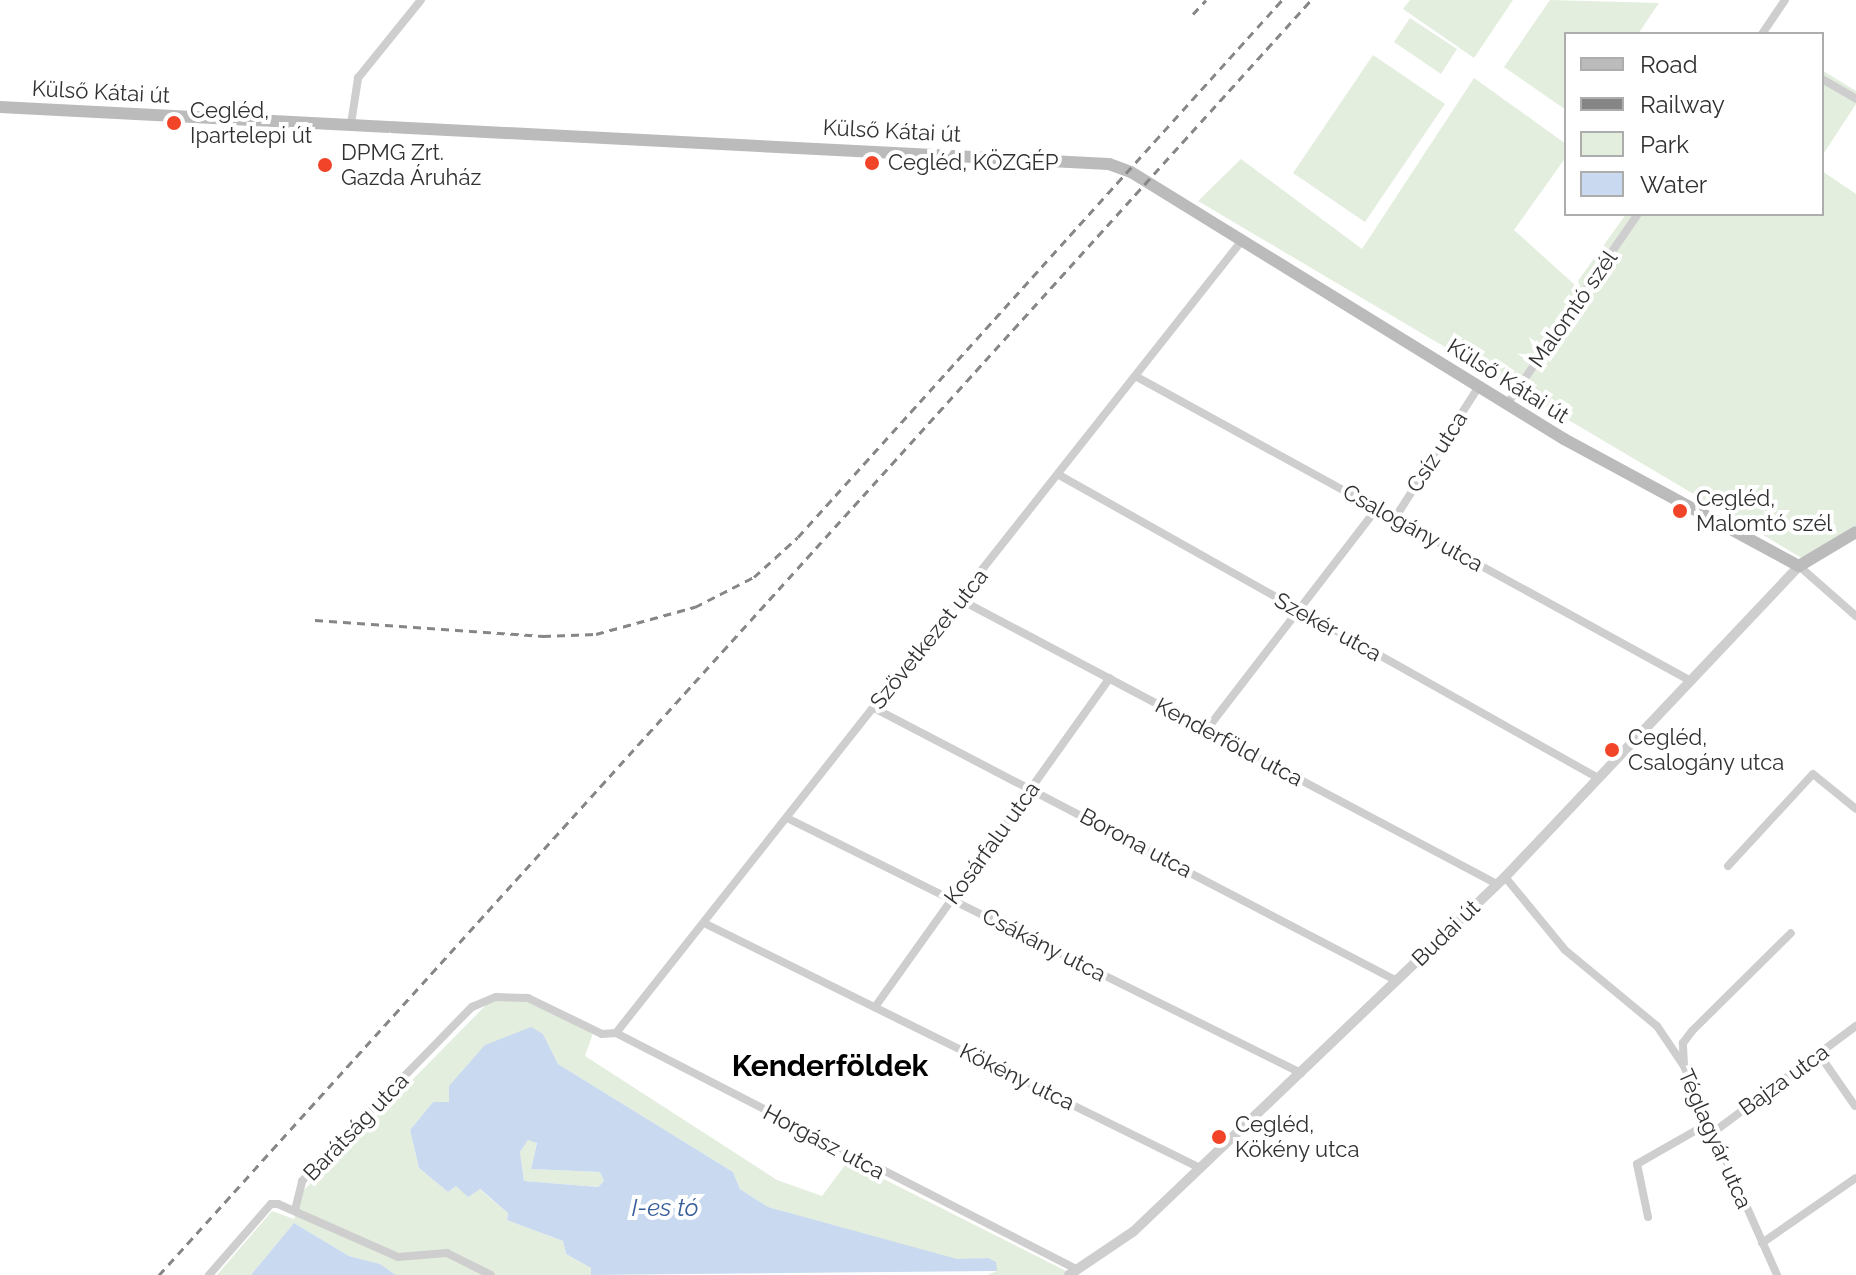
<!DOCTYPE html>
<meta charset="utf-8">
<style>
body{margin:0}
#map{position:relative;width:1856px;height:1275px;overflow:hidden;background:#fff;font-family:Raleway,sans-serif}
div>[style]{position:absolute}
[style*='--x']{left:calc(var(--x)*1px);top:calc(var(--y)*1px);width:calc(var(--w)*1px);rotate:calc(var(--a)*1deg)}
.green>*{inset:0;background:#e3eede}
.water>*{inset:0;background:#c9d9ef}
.minor>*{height:8px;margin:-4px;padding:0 4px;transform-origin:4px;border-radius:4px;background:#cecece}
.tertiary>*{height:10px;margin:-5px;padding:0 5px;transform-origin:5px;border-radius:5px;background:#cecece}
.secondary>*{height:12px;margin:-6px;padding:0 6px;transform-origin:6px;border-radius:6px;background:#bbb}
.rail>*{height:3px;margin-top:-1.5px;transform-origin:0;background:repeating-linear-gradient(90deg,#868686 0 8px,transparent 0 14px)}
.dots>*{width:22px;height:22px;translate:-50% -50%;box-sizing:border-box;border:4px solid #fff;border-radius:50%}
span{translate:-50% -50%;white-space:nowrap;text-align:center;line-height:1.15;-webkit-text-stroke:8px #fff;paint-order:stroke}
.street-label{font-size:22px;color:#313131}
.poi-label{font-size:22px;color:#313131}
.left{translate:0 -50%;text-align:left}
.water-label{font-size:24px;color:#385f9a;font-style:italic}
.district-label{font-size:30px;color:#000;font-weight:700}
.legend{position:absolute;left:1564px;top:32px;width:260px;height:184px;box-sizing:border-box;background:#fff;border:2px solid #adadad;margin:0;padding:10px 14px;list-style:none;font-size:24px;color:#313131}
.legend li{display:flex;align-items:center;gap:16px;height:40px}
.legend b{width:40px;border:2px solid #adadad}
</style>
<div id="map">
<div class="green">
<div style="clip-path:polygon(1410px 0,1513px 0,1474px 58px,1403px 9px)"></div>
<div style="clip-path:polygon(1550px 0,1659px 3px,1638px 34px,1566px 34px,1566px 110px,1504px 67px)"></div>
<div style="clip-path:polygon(1410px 18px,1457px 49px,1441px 74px,1394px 42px)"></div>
<div style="clip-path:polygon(1373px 55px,1445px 104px,1365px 222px,1293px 173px)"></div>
<div style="clip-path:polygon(1822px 70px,1856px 91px,1856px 104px,1822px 156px)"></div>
<div style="clip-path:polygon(1474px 78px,1566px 144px,1566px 157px,1514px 230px,1575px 285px,1626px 214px,1822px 214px,1822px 171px,1856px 194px,1856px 534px,1812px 564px,1198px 201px,1241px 159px,1362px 249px)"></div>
<div style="clip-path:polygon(502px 1000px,528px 1000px,593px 1033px,585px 1056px,777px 1180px,822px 1196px,848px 1161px,1074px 1275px,987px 1275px,997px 1271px,988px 1258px,957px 1260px,768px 1207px,740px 1189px,733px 1172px,558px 1064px,543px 1034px,449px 1102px,433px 1102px,410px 1130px,419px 1168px,448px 1192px,456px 1186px,479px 1189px,508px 1213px,507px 1220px,563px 1241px,566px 1254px,591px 1268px,591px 1275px,396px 1275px,380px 1264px,349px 1256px,294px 1223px,251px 1275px,217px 1275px,272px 1211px,294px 1219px,302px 1192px,489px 1002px)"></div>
<div style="clip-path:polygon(528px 1140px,537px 1142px,531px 1169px,600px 1172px,604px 1181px,598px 1187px,524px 1181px,520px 1152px)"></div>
</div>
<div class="water">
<div style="clip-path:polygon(evenodd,531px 1027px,543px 1034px,558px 1064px,733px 1172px,740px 1189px,768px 1207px,957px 1259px,988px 1258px,996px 1262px,997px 1271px,591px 1275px,591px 1268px,566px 1254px,563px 1241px,507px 1220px,508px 1213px,480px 1189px,468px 1197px,456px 1186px,448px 1192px,419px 1168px,410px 1130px,433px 1102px,449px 1102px,449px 1086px,485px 1045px,531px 1027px,528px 1140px,537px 1143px,531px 1169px,600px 1172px,604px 1181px,598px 1187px,524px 1181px,520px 1152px,528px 1140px)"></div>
<div style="clip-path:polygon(294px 1223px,349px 1256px,380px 1264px,396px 1275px,251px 1275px)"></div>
</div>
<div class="minor">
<div style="--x:1762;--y:34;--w:41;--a:-55.9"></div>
<div style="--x:1822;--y:79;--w:39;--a:30"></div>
<div style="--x:351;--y:124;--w:47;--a:-81.3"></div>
<div style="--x:358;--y:78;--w:100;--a:-51.1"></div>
<div style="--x:1137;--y:377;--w:630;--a:28.76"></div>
<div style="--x:1508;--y:403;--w:229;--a:-55.5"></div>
<div style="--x:1059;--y:475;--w:618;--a:29.34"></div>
<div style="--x:1395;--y:518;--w:156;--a:-57.5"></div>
<div style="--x:1799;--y:566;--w:76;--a:41.3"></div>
<div style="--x:961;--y:600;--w:607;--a:27.92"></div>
<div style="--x:874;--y:708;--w:590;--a:27.56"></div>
<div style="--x:1207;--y:729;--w:279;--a:-52.4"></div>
<div style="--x:787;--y:818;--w:574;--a:26.39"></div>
<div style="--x:1728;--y:866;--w:125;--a:-47.3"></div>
<div style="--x:1813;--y:774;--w:55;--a:39.1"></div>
<div style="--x:1505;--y:877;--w:94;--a:50.6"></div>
<div style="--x:1565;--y:950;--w:119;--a:39.6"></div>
<div style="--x:1657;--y:1026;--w:48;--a:56"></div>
<div style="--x:1684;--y:1066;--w:229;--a:66"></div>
<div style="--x:704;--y:923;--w:553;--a:26.29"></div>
<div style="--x:875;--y:1007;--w:404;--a:-54.5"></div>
<div style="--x:616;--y:1033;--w:1007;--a:-51.7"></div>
<div style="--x:1819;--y:1054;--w:63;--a:55.3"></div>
<div style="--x:1684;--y:1065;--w:22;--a:-93"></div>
<div style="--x:1683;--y:1043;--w:15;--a:-53"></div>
<div style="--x:1692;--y:1031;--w:139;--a:-44.7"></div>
<div style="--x:1711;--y:1134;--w:181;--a:-36.7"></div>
<div style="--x:295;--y:1210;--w:30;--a:-76"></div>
<div style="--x:302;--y:1181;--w:243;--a:-45.7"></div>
<div style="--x:472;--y:1007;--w:26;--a:-23"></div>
<div style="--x:496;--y:997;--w:32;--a:2"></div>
<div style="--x:528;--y:998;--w:82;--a:25.9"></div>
<div style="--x:602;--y:1034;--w:14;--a:-4"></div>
<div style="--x:616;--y:1033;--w:519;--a:27.16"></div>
<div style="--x:1648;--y:1217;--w:54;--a:-101.7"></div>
<div style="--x:1637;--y:1164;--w:81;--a:-29.7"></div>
<div style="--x:1762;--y:1243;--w:114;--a:-34.7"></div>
<div style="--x:209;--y:1275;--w:94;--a:-48.9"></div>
<div style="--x:271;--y:1204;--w:7;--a:0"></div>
<div style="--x:278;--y:1204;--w:131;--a:23.8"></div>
<div style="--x:398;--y:1257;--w:49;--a:-4.7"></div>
<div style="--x:447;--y:1253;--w:49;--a:26.6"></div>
</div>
<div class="tertiary">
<div style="--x:1069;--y:1275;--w:78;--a:-34.1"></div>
<div style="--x:1134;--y:1231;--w:513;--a:-43.66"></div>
<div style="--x:1505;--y:877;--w:428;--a:-46.6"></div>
</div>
<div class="secondary">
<div style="--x:0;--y:107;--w:1110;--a:2.94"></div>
<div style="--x:1109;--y:164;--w:23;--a:20"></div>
<div style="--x:1131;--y:172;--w:509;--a:31.66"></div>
<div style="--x:1564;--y:439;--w:267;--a:28.4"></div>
<div style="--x:1799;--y:566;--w:66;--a:-30.8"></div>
</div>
<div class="rail">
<div style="--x:1193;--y:14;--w:19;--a:-47"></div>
<div style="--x:315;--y:620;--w:229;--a:4"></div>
<div style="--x:543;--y:636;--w:53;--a:-2.2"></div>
<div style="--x:596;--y:634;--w:103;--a:-15.3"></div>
<div style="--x:695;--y:607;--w:66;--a:-27"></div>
<div style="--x:754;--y:577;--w:59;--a:-42.3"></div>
<div style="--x:798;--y:537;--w:723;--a:-47.97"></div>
<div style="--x:159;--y:1275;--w:1718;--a:-47.9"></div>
</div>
<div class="dots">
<div style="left:174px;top:123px;background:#f14429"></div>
<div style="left:872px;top:163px;background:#f14429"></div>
<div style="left:325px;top:165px;background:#f14429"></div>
<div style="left:1680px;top:511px;background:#f14429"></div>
<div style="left:1612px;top:750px;background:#f14429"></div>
<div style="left:1219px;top:1137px;background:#f14429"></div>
</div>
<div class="street-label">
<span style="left:101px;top:92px;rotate:3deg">Külső Kátai út</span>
<span style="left:892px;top:131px;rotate:3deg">Külső Kátai út</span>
<span style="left:1573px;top:309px;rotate:-55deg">Malomtó szél</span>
<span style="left:1508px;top:381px;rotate:32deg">Külső Kátai út</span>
<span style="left:1437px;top:452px;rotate:-57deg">Csíz utca</span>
<span style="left:1413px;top:528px;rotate:29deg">Csalogány utca</span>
<span style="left:1328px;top:627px;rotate:29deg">Szekér utca</span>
<span style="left:929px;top:639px;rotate:-51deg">Szövetkezet utca</span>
<span style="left:1229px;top:742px;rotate:28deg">Kenderföld utca</span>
<span style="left:992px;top:843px;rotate:-54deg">Kosárfalu utca</span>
<span style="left:1136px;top:843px;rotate:28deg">Borona utca</span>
<span style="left:1446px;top:933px;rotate:-44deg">Budai út</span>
<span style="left:1044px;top:945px;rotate:27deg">Csákány utca</span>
<span style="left:1017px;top:1077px;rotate:26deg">Kökény utca</span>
<span style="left:1784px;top:1080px;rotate:-36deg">Bajza utca</span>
<span style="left:356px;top:1127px;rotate:-46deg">Barátság utca</span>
<span style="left:1715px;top:1139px;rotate:66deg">Téglagyár utca</span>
<span style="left:824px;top:1142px;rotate:28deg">Horgász utca</span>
</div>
<div class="poi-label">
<span class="left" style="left:190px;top:123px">Cegléd,<br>Ipartelepi út</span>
<span class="left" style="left:341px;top:165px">DPMG Zrt.<br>Gazda Áruház</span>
<span class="left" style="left:888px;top:163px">Cegléd, KÖZGÉP</span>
<span class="left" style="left:1696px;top:511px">Cegléd,<br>Malomtó szél</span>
<span class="left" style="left:1628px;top:750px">Cegléd,<br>Csalogány utca</span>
<span class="left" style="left:1235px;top:1137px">Cegléd,<br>Kökény utca</span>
</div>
<div class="water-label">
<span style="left:665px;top:1208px">I-es tó</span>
</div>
<div class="district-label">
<span style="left:830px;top:1066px">Kenderföldek</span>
</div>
<ul class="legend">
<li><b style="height:10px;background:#bbb"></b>Road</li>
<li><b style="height:10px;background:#868686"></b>Railway</li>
<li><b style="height:22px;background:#e3eede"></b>Park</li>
<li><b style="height:22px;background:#c9d9ef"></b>Water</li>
</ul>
</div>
